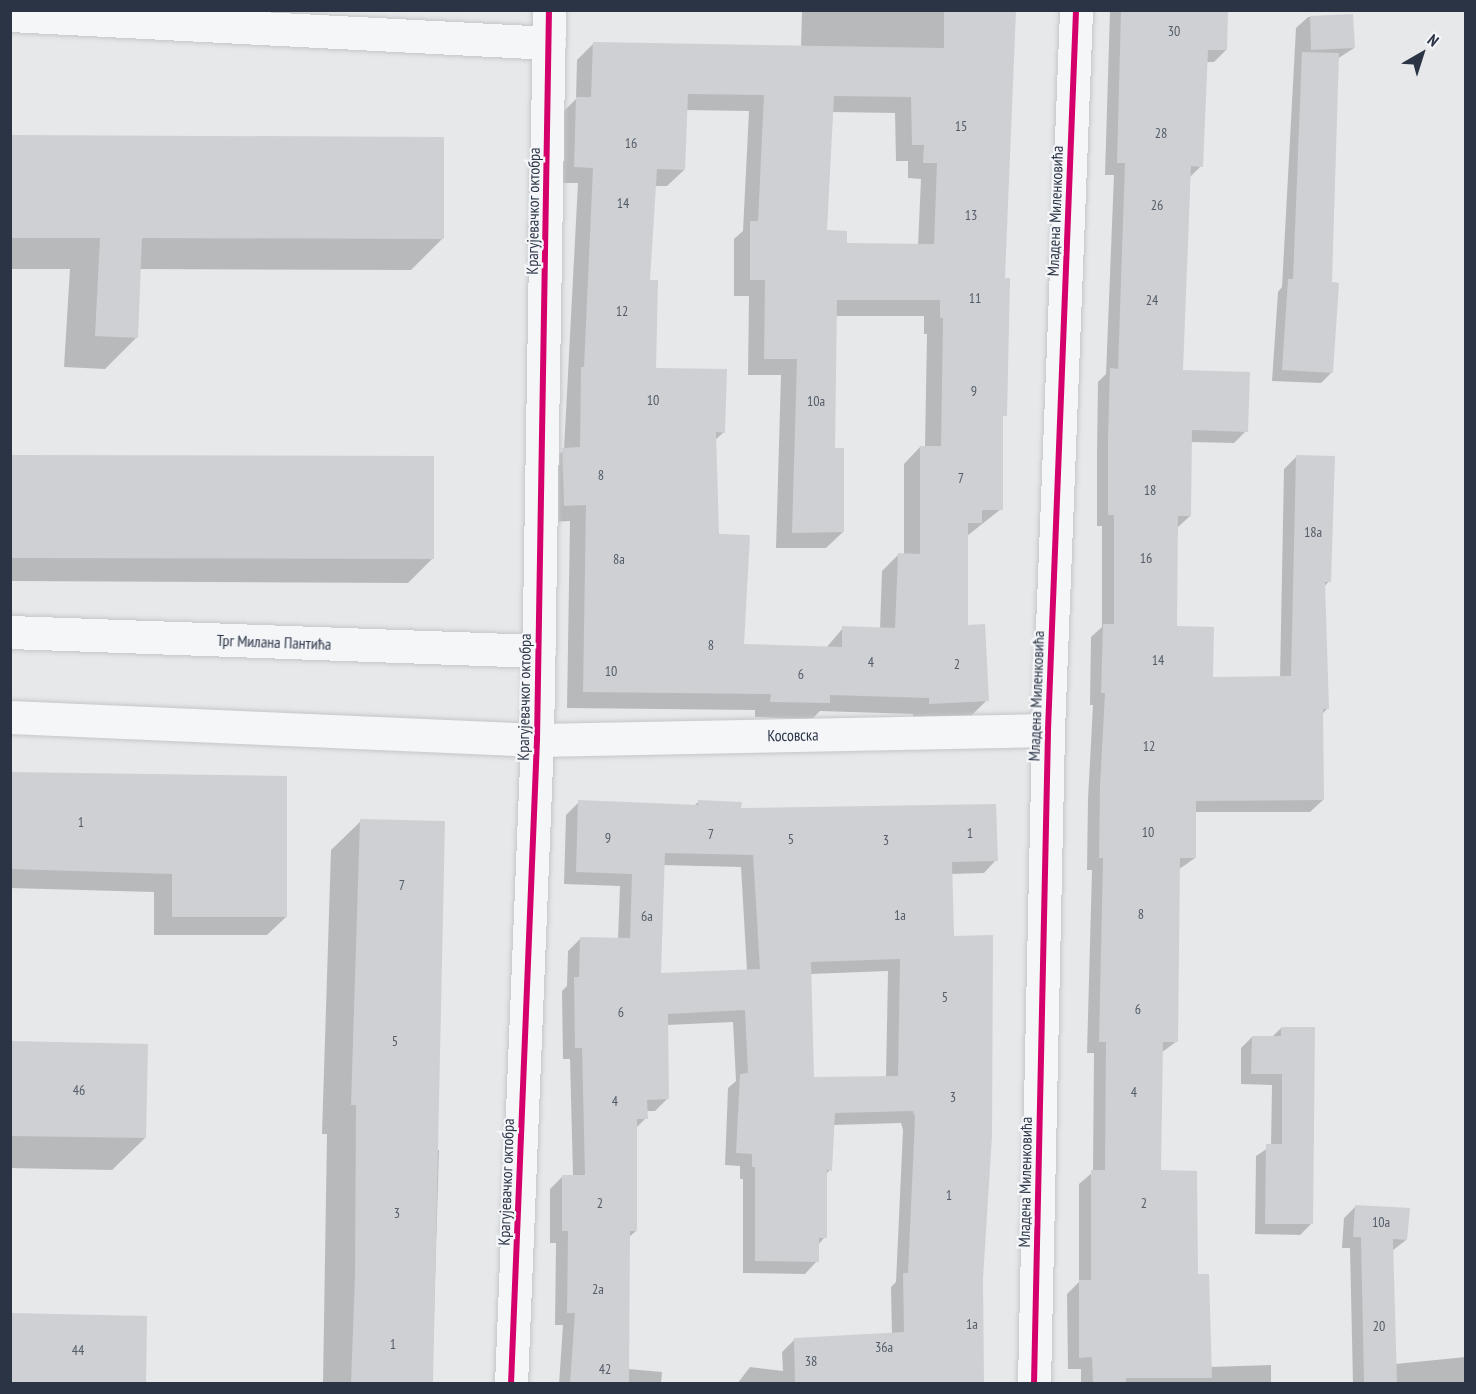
<!DOCTYPE html>
<meta charset="utf-8">
<style>
body{margin:0}
#map{position:relative;width:1476px;height:1394px;overflow:hidden;background:#e6e8ea;font-family:"PT Sans Narrow",sans-serif}
div>[style]{position:absolute}
[style*='--x']{left:calc(var(--x)*1px);top:calc(var(--y)*1px);width:calc(var(--w)*1px);rotate:calc(var(--a)*1deg)}
.shadow>*{inset:0;background:#0003}
.building>*{inset:0;background:#ced0d3}
.roads{filter:drop-shadow(0 0 2px #c4c6c8) drop-shadow(0 0 2px #c4c6c8)}
.minor>*{height:33px;margin:-16.5px;padding:0 16.5px;transform-origin:16.5px;border-radius:16.5px;background:#f5f6f7}
.cycleway>*{height:6px;margin:-3px;padding:0 3px;transform-origin:3px;border-radius:3px;background:#d6006c}
span{translate:-50% -50%;white-space:nowrap;text-align:center;line-height:1.15;-webkit-text-stroke:4.5px #f4f6f9;paint-order:stroke}
.number-label{font-size:14px;color:#545c69}
.number-label span{-webkit-text-stroke-width:0}
.street-label{font-size:16px;color:#2b3445}
.frame{position:absolute;inset:0;border:12px solid #2b3445;pointer-events:none}
.north{position:absolute;left:1392px;top:24px;width:60px;height:60px;-webkit-text-stroke:4px #f4f6f9;paint-order:stroke;rotate:39deg;font-size:16px;font-weight:700;line-height:24px;text-align:center;color:#2b3445}
.north::after{content:'';display:block;margin:auto;width:21px;height:27px;background:#2b3445;clip-path:polygon(50% 0,100% 100%,50% 72%,0 100%)}
</style>
<div id="map">
<div class="shadow">
<div style="clip-path:polygon(evenodd,802px 10px,1014px 10px,1004px 279px,1001px 509px,967px 536px,966px 627px,987px 700px,970px 717px,913px 720px,913px 714px,820px 711px,812px 719px,755px 717px,755px 710px,567px 708px,570px 521px,549px 522px,546px 466px,564px 450px,578px 183px,558px 183px,560px 115px,576px 99px,577px 60px,593px 44px,801px 47px,802px 10px,686px 110px,749px 111px,743px 231px,734px 239px,734px 296px,749px 296px,748px 375px,781px 375px,776px 548px,826px 548px,843px 532px,834px 449px,835px 316px,924px 316px,924px 334px,927px 334px,925px 447px,920px 447px,904px 464px,904px 554px,899px 554px,882px 571px,880px 629px,843px 628px,826px 648px,743px 646px,717px 535px,714px 441px,724px 432px,655px 370px,648px 281px,654px 186px,667px 186px,684px 170px,686px 110px,802px 10px,832px 112px,895px 113px,896px 161px,908px 161px,908px 178px,921px 179px,918px 245px,846px 245px,826px 232px,832px 112px)"></div>
<div style="clip-path:polygon(1110px 10px,1226px 10px,1226px 50px,1214px 62px,1206px 62px,1201px 166px,1189px 178px,1181px 372px,1246px 431px,1234px 443px,1191px 442px,1190px 516px,1177px 528px,1176px 627px,1211px 679px,1280px 678px,1284px 469px,1296px 457px,1329px 581px,1324px 587px,1327px 709px,1322px 714px,1323px 800px,1310px 812px,1195px 812px,1195px 858px,1178px 870px,1177px 1041px,1161px 1053px,1160px 1172px,1196px 1276px,1210px 1367px,1271px 1365px,1271px 1384px,1081px 1384px,1081px 1369px,1068px 1369px,1067px 1294px,1079px 1282px,1079px 1184px,1093px 1172px,1094px 1053px,1087px 1053px,1092px 870px,1087px 870px,1088px 799px,1093px 705px,1090px 705px,1091px 637px,1102px 627px,1102px 526px,1097px 526px,1097px 452px,1098px 382px,1106px 374px,1114px 175px,1105px 175px)"></div>
<div style="clip-path:polygon(1352px 16px,1354px 48px,1337px 59px,1330px 284px,1332px 372px,1321px 383px,1272px 381px,1278px 292px,1282px 287px,1296px 28px,1308px 17px)"></div>
<div style="clip-path:polygon(10px 137px,442px 239px,411px 270px,139px 269px,136px 338px,105px 369px,64px 367px,70px 269px,10px 269px)"></div>
<div style="clip-path:polygon(10px 456px,432px 559px,408px 583px,10px 581px)"></div>
<div style="clip-path:polygon(10px 774px,286px 917px,267px 935px,154px 935px,154px 892px,10px 888px)"></div>
<div style="clip-path:polygon(evenodd,579px 802px,694px 806px,698px 802px,996px 860px,984px 873px,951px 874px,952px 937px,981px 1279px,983px 1384px,737px 1384px,750px 1367px,783px 1371px,782px 1352px,795px 1339px,892px 1335px,891px 1287px,896px 1282px,903px 1130px,901px 1123px,833px 1125px,830px 1170px,826px 1174px,825px 1237px,817px 1246px,817px 1261px,805px 1274px,743px 1273px,743px 1179px,740px 1179px,740px 1166px,725px 1165px,728px 1088px,736px 1081px,733px 1022px,667px 1025px,668px 1098px,655px 1111px,646px 1111px,646px 1118px,635px 1129px,636px 1231px,628px 1238px,628px 1369px,662px 1372px,661px 1384px,559px 1384px,563px 1325px,555px 1325px,556px 1243px,550px 1243px,550px 1189px,563px 1176px,573px 1176px,570px 1059px,563px 1059px,562px 991px,567px 986px,568px 951px,580px 939px,618px 939px,620px 886px,564px 884px,566px 815px,579px 802px,663px 865px,741px 867px,747px 971px,660px 975px,663px 865px,579px 802px,888px 971px,886px 1077px,813px 1079px,810px 974px,888px 971px)"></div>
<div style="clip-path:polygon(361px 821px,434px 1150px,439px 1150px,432px 1384px,323px 1384px,327px 1134px,322px 1134px,331px 850px)"></div>
<div style="clip-path:polygon(1281px 1028px,1311px 1224px,1300px 1235px,1255px 1234px,1256px 1156px,1271px 1146px,1272px 1085px,1241px 1084px,1241px 1048px,1252px 1037px,1272px 1037px)"></div>
<div style="clip-path:polygon(10px 1043px,145px 1138px,112px 1170px,10px 1168px)"></div>
<div style="clip-path:polygon(1355px 1207px,1406px 1240px,1392px 1251px,1395px 1364px,1466px 1357px,1466px 1384px,1353px 1384px,1350px 1248px,1342px 1248px,1344px 1218px)"></div>
<div style="clip-path:polygon(10px 1315px,145px 1318px,144px 1384px,10px 1384px)"></div>
</div>
<div class="building">
<div style="clip-path:polygon(evenodd,944px 10px,1016px 10px,1005px 278px,1010px 278px,1007px 416px,1003px 416px,1003px 510px,982px 510px,982px 523px,968px 523px,968px 625px,985px 624px,989px 701px,929px 704px,929px 698px,830px 695px,830px 703px,770px 702px,771px 694px,583px 692px,586px 505px,564px 506px,562px 448px,580px 447px,581px 367px,584px 367px,593px 168px,574px 167px,576px 97px,591px 97px,593px 42px,944px 48px,944px 10px,688px 94px,764px 95px,758px 221px,750px 221px,750px 280px,765px 280px,764px 359px,797px 359px,792px 533px,844px 532px,844px 448px,835px 448px,837px 300px,940px 300px,940px 318px,943px 318px,941px 446px,920px 446px,920px 554px,898px 553px,895px 628px,842px 626px,842px 647px,744px 644px,750px 535px,719px 534px,716px 432px,725px 433px,727px 369px,656px 368px,658px 280px,650px 280px,657px 169px,685px 170px,688px 94px,944px 10px,834px 96px,911px 97px,912px 145px,924px 145px,923px 163px,937px 163px,934px 244px,847px 243px,847px 231px,827px 230px,834px 96px)"></div>
<div style="clip-path:polygon(1121px 11px,1228px 12px,1227px 50px,1208px 50px,1203px 167px,1191px 166px,1183px 370px,1250px 372px,1248px 432px,1192px 430px,1191px 516px,1178px 516px,1177px 626px,1214px 627px,1213px 677px,1291px 676px,1296px 455px,1335px 456px,1331px 582px,1325px 582px,1329px 709px,1323px 709px,1324px 800px,1196px 801px,1196px 858px,1180px 858px,1178px 1042px,1163px 1042px,1161px 1170px,1197px 1171px,1198px 1274px,1209px 1274px,1212px 1378px,1126px 1378px,1126px 1383px,1093px 1383px,1092px 1357px,1079px 1358px,1079px 1280px,1091px 1280px,1091px 1170px,1105px 1170px,1106px 1042px,1099px 1042px,1103px 858px,1099px 858px,1100px 786px,1105px 693px,1101px 693px,1103px 624px,1114px 624px,1114px 515px,1108px 515px,1108px 438px,1110px 368px,1118px 369px,1125px 163px,1117px 163px)"></div>
<div style="clip-path:polygon(1353px 14px,1355px 48px,1311px 50px,1310px 16px)"></div>
<div style="clip-path:polygon(1302px 52px,1339px 53px,1332px 282px,1339px 283px,1333px 373px,1282px 370px,1288px 279px,1293px 279px)"></div>
<div style="clip-path:polygon(10px 135px,444px 137px,444px 239px,142px 238px,138px 338px,95px 336px,100px 238px,10px 238px)"></div>
<div style="clip-path:polygon(10px 455px,434px 456px,434px 559px,10px 558px)"></div>
<div style="clip-path:polygon(10px 772px,287px 776px,287px 917px,172px 917px,172px 874px,10px 869px)"></div>
<div style="clip-path:polygon(evenodd,578px 800px,698px 805px,698px 800px,742px 802px,741px 808px,996px 804px,998px 861px,952px 862px,954px 936px,993px 935px,992px 1136px,983px 1279px,984px 1383px,795px 1383px,794px 1338px,904px 1332px,903px 1273px,908px 1273px,915px 1117px,913px 1111px,835px 1113px,832px 1171px,827px 1170px,827px 1238px,819px 1238px,819px 1262px,755px 1261px,755px 1167px,752px 1167px,752px 1154px,736px 1153px,740px 1074px,748px 1073px,745px 1010px,668px 1014px,669px 1099px,647px 1100px,648px 1119px,637px 1119px,637px 1231px,630px 1231px,629px 1383px,570px 1383px,575px 1313px,567px 1313px,568px 1231px,562px 1231px,562px 1175px,585px 1175px,582px 1048px,575px 1048px,574px 977px,579px 977px,580px 937px,630px 938px,632px 874px,576px 872px,578px 800px,665px 853px,753px 855px,760px 969px,661px 973px,665px 853px,578px 800px,900px 959px,898px 1076px,814px 1077px,811px 962px,900px 959px)"></div>
<div style="clip-path:polygon(360px 819px,445px 821px,433px 1383px,351px 1383px,355px 1277px,356px 1105px,351px 1105px)"></div>
<div style="clip-path:polygon(1281px 1027px,1315px 1027px,1313px 1224px,1265px 1224px,1266px 1144px,1282px 1144px,1282px 1074px,1251px 1074px,1252px 1036px,1281px 1036px)"></div>
<div style="clip-path:polygon(10px 1041px,148px 1044px,146px 1138px,10px 1136px)"></div>
<div style="clip-path:polygon(1355px 1205px,1410px 1208px,1407px 1240px,1393px 1239px,1397px 1383px,1364px 1383px,1361px 1237px,1353px 1237px)"></div>
<div style="clip-path:polygon(10px 1313px,147px 1316px,146px 1383px,10px 1383px)"></div>
</div>
<div class="roads">
<div class="minor">
<div style="--x:10;--y:15;--w:540;--a:2.97"></div>
<div style="--x:10;--y:632;--w:529;--a:2.06"></div>
<div style="--x:10;--y:717;--w:528;--a:2.5"></div>
<div style="--x:537;--y:740;--w:511;--a:-1.12"></div>
<div style="--x:511;--y:1384;--w:645;--a:-87.69"></div>
<div style="--x:537;--y:740;--w:730;--a:-89.06"></div>
<div style="--x:1034;--y:1384;--w:654;--a:-88.77"></div>
<div style="--x:1048;--y:730;--w:721;--a:-87.77"></div>
</div>
</div>
<div class="cycleway">
<div style="--x:511;--y:1384;--w:645;--a:-87.69"></div>
<div style="--x:537;--y:740;--w:730;--a:-89.06"></div>
<div style="--x:1034;--y:1384;--w:654;--a:-88.77"></div>
<div style="--x:1048;--y:730;--w:721;--a:-87.77"></div>
</div>
<div class="number-label">
<span style="left:1174px;top:31px">30</span>
<span style="left:961px;top:126px">15</span>
<span style="left:1161px;top:133px">28</span>
<span style="left:631px;top:143px">16</span>
<span style="left:623px;top:203px">14</span>
<span style="left:1157px;top:205px">26</span>
<span style="left:971px;top:215px">13</span>
<span style="left:975px;top:298px">11</span>
<span style="left:1152px;top:300px">24</span>
<span style="left:622px;top:311px">12</span>
<span style="left:974px;top:391px">9</span>
<span style="left:653px;top:400px">10</span>
<span style="left:816px;top:401px">10a</span>
<span style="left:601px;top:475px">8</span>
<span style="left:961px;top:478px">7</span>
<span style="left:1150px;top:490px">18</span>
<span style="left:1313px;top:532px">18a</span>
<span style="left:1146px;top:558px">16</span>
<span style="left:619px;top:559px">8a</span>
<span style="left:711px;top:645px">8</span>
<span style="left:1158px;top:660px">14</span>
<span style="left:871px;top:662px">4</span>
<span style="left:957px;top:664px">2</span>
<span style="left:611px;top:671px">10</span>
<span style="left:801px;top:674px">6</span>
<span style="left:1149px;top:746px">12</span>
<span style="left:81px;top:822px">1</span>
<span style="left:1148px;top:832px">10</span>
<span style="left:970px;top:833px">1</span>
<span style="left:711px;top:834px">7</span>
<span style="left:608px;top:838px">9</span>
<span style="left:791px;top:839px">5</span>
<span style="left:886px;top:840px">3</span>
<span style="left:402px;top:885px">7</span>
<span style="left:1141px;top:914px">8</span>
<span style="left:900px;top:915px">1a</span>
<span style="left:647px;top:916px">6a</span>
<span style="left:945px;top:997px">5</span>
<span style="left:1138px;top:1009px">6</span>
<span style="left:621px;top:1012px">6</span>
<span style="left:395px;top:1041px">5</span>
<span style="left:79px;top:1090px">46</span>
<span style="left:1134px;top:1092px">4</span>
<span style="left:953px;top:1097px">3</span>
<span style="left:615px;top:1101px">4</span>
<span style="left:949px;top:1195px">1</span>
<span style="left:600px;top:1203px">2</span>
<span style="left:1144px;top:1203px">2</span>
<span style="left:397px;top:1213px">3</span>
<span style="left:1381px;top:1222px">10a</span>
<span style="left:598px;top:1289px">2a</span>
<span style="left:972px;top:1324px">1a</span>
<span style="left:1379px;top:1326px">20</span>
<span style="left:393px;top:1344px">1</span>
<span style="left:884px;top:1347px">36a</span>
<span style="left:78px;top:1350px">44</span>
<span style="left:811px;top:1361px">38</span>
<span style="left:605px;top:1369px">42</span>
</div>
<div class="street-label">
<span style="left:533px;top:211px;rotate:-89deg">Крагујевачког октобра</span>
<span style="left:1055px;top:211px;rotate:-88deg">Младена Миленковића</span>
<span style="left:274px;top:642px;rotate:2deg">Трг Милана Пантића</span>
<span style="left:1036px;top:696px;rotate:-88deg">Младена Миленковића</span>
<span style="left:524px;top:697px;rotate:-89deg">Крагујевачког октобра</span>
<span style="left:793px;top:735px;rotate:-1deg">Косовска</span>
<span style="left:506px;top:1182px;rotate:-88deg">Крагујевачког октобра</span>
<span style="left:1025px;top:1182px;rotate:-89deg">Младена Миленковића</span>
</div>
<div class="frame"></div>
<div class="north">N</div>
</div>
